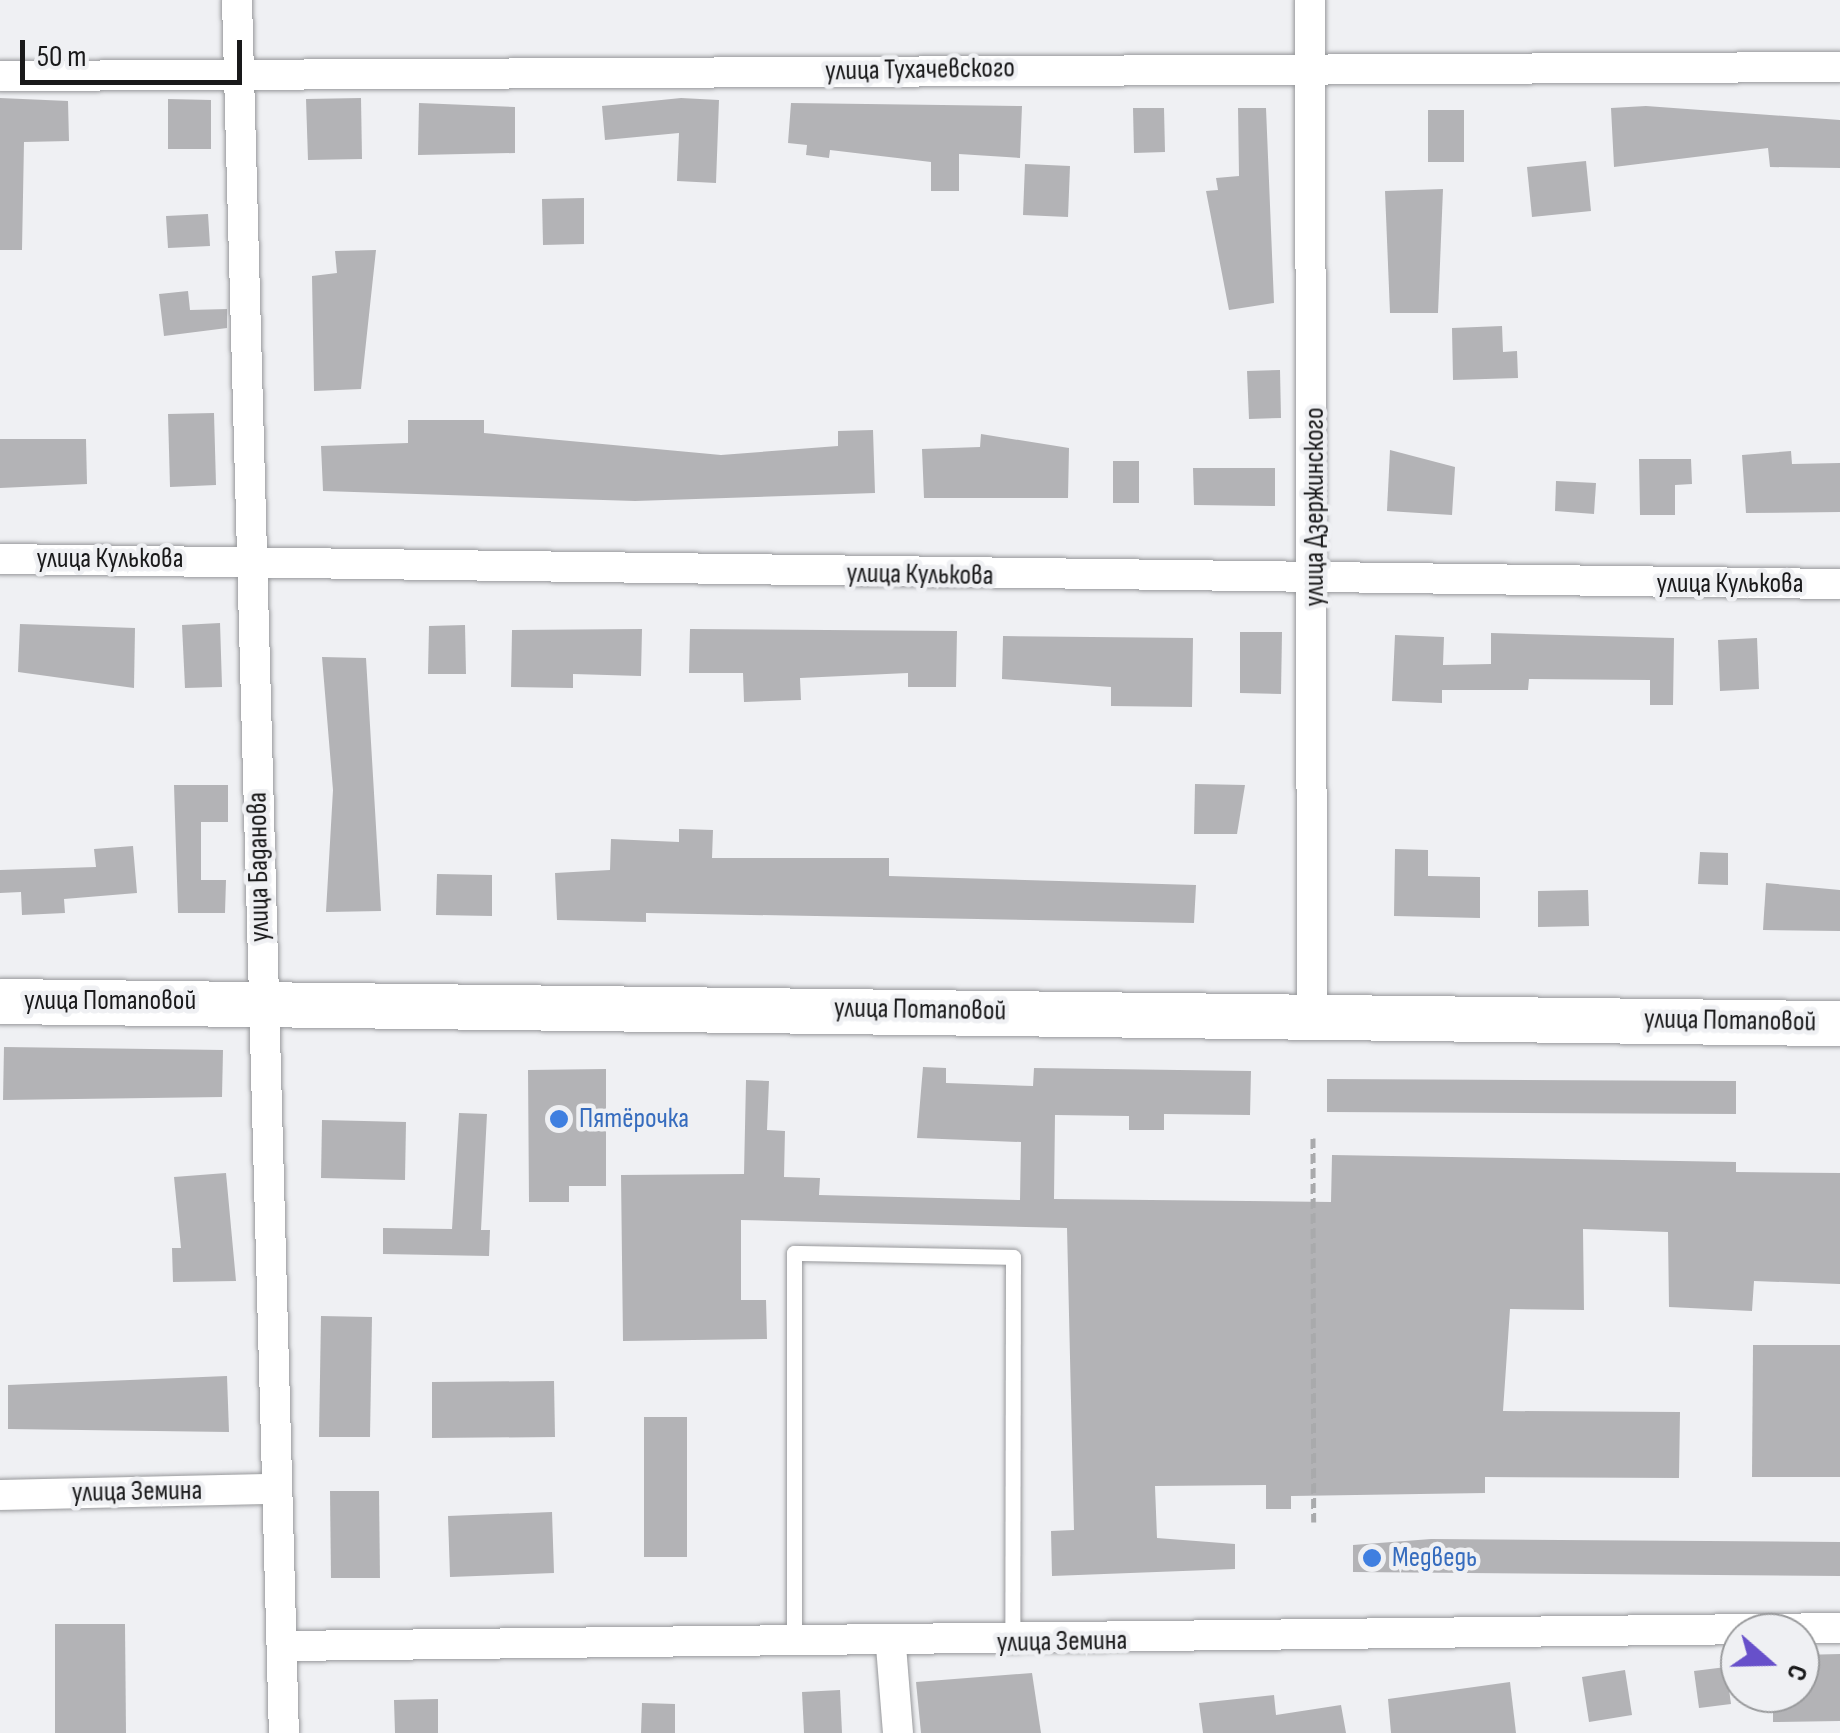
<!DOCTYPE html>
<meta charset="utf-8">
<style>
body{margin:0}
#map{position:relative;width:1840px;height:1733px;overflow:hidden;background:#eff0f3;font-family:"Sofia Sans Condensed",sans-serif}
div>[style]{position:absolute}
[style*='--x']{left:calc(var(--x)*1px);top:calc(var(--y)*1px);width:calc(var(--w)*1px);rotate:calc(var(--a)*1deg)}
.building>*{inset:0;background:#b3b3b6}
.path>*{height:5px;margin-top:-2.5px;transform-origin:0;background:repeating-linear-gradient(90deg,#a9aaac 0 10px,transparent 0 15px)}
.roads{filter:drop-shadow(0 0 2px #97989b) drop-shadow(0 0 2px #97989b)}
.service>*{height:15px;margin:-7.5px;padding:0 7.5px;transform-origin:7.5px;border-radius:7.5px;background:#fff}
.minor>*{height:30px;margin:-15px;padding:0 15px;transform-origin:15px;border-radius:15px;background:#fff}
.secondary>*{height:45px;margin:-22.5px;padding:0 22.5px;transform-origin:22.5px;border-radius:22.5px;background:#fff}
.dots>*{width:28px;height:28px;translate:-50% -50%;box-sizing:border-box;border:5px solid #eff0f3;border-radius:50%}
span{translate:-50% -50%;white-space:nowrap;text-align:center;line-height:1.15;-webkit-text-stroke:9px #eff0f3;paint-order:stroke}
.street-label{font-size:28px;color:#19191a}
.shop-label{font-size:28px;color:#366cbe}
.left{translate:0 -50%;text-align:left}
.north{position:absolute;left:1720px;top:1613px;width:100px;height:100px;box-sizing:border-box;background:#eff0f3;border:2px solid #999a9c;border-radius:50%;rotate:110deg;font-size:28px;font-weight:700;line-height:40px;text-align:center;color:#19191a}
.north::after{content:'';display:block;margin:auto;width:35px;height:45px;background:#6750ca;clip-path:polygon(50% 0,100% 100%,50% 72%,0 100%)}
.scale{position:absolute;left:20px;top:40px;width:222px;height:45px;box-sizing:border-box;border:5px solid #19191a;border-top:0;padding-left:12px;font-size:30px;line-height:35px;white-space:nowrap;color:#19191a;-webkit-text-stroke:8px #eff0f3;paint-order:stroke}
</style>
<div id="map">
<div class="building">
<div style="clip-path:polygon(0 98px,68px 101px,69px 141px,24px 142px,22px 250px,0 250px)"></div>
<div style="clip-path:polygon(361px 98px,362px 159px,308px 160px,306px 99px)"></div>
<div style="clip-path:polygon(681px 98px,719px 100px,716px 183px,677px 181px,679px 133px,605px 140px,602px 106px)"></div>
<div style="clip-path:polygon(168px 99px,211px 100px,211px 149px,168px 149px)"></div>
<div style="clip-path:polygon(419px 103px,515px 107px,515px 153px,418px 155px)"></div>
<div style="clip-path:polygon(791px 103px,1022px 106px,1020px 158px,959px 154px,959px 191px,931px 191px,931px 162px,830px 150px,829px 158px,806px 155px,807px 145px,788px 143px)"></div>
<div style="clip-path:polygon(1646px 106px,1840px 120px,1840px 168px,1770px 167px,1768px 148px,1614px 167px,1611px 108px)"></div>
<div style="clip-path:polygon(1133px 108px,1164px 108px,1165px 152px,1134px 153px)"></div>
<div style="clip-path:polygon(1238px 108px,1266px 108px,1274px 303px,1229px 310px,1206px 191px,1218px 190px,1216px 178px,1239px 176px)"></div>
<div style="clip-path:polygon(1428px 110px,1464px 110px,1464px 162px,1428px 162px)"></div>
<div style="clip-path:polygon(1586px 161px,1591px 211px,1532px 217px,1527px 167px)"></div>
<div style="clip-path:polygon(1025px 164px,1070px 166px,1068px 217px,1023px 215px)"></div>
<div style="clip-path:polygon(1443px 189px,1438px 313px,1390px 313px,1385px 191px)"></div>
<div style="clip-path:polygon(584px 198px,584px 244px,543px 245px,542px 199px)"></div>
<div style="clip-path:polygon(208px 214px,210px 246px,168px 248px,166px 216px)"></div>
<div style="clip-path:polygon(376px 250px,361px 389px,314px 391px,312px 276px,337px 273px,335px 251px)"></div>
<div style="clip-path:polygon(188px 291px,190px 310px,227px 309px,227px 328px,164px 336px,159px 294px)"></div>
<div style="clip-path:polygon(1502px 326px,1503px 352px,1517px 351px,1518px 378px,1453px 380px,1452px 328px)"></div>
<div style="clip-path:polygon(1280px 370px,1281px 418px,1249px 419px,1247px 371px)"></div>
<div style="clip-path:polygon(214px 413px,216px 485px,170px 487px,168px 414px)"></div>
<div style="clip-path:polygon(408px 420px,484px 420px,484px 433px,721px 455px,838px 446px,838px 431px,873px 430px,875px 493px,635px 501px,323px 491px,321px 446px,408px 443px)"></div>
<div style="clip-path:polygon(981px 434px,1069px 448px,1068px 498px,924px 498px,922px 449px,980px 447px)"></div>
<div style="clip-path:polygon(0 439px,86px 439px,87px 484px,0 488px)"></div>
<div style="clip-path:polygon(1390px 450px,1455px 467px,1452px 515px,1387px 511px)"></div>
<div style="clip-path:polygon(1791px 451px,1792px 464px,1840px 463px,1840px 512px,1746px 513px,1742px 455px)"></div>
<div style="clip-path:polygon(1639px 459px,1691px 459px,1692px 484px,1675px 485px,1675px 515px,1640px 515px)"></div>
<div style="clip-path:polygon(1113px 461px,1139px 461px,1139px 503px,1113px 503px)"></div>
<div style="clip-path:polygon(1193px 468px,1275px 468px,1275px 506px,1194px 505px)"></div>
<div style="clip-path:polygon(1556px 481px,1596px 483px,1594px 514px,1555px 511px)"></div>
<div style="clip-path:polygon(220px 623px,222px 687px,185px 688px,182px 625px)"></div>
<div style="clip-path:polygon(20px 624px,135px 628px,134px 688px,18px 672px)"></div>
<div style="clip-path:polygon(465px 625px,466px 674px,428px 674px,429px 626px)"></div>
<div style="clip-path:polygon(642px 629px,641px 676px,573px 674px,573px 688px,511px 687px,512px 630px)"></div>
<div style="clip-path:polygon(690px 629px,957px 631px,956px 687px,908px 687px,908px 673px,800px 678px,801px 700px,744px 702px,743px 673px,689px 673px)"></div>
<div style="clip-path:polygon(1240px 632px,1282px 632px,1281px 694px,1240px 693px)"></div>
<div style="clip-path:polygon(1491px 633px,1674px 638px,1673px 705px,1650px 705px,1650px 680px,1529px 679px,1528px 690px,1442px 690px,1442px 703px,1392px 701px,1395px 635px,1444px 637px,1443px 665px,1491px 664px)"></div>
<div style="clip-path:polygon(1003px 636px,1193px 638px,1192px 707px,1111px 706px,1111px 687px,1002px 679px)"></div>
<div style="clip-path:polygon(1757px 638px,1759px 689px,1720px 691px,1718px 640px)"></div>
<div style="clip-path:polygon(322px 657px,366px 658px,381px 911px,326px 912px,333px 790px)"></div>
<div style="clip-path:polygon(1195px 784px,1245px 785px,1237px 834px,1194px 834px)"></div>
<div style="clip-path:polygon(174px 785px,228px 785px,228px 822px,201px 822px,201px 880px,226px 880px,225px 913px,178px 913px)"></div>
<div style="clip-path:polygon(679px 829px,713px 830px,712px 858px,889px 858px,889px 876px,1196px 885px,1194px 923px,646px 913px,646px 922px,557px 920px,555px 873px,610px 870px,611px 839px,679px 842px)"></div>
<div style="clip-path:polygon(133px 846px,137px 893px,64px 899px,65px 913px,22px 915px,21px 892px,0 893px,0 870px,96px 867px,94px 849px)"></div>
<div style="clip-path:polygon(1395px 849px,1428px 850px,1428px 876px,1480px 877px,1480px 918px,1394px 916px)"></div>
<div style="clip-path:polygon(1700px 852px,1728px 853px,1728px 885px,1698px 884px)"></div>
<div style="clip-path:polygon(437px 874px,492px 875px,492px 916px,436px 915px)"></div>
<div style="clip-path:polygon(1766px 883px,1840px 890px,1840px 931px,1763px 930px)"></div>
<div style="clip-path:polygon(1588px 890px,1589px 926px,1538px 927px,1538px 891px)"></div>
<div style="clip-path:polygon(4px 1047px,223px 1050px,222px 1097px,3px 1100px)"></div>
<div style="clip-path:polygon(923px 1067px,946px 1068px,946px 1083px,1033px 1086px,1034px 1068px,1251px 1071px,1250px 1115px,1164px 1114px,1164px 1130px,1129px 1130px,1129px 1116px,1055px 1115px,1054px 1199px,1331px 1202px,1332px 1155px,1736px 1162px,1736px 1172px,1840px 1173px,1840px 1284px,1754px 1281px,1752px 1311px,1669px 1307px,1668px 1232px,1583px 1229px,1584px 1310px,1510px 1309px,1503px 1411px,1680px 1412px,1679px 1478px,1485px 1477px,1485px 1493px,1291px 1496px,1291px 1509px,1266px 1509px,1266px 1485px,1155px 1486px,1157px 1538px,1235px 1544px,1235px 1569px,1052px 1576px,1051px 1531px,1074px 1530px,1067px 1228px,741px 1220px,741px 1300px,766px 1300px,767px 1339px,623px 1341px,621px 1175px,744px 1174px,746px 1080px,769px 1081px,767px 1130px,785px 1131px,784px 1177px,820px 1178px,819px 1195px,1020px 1200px,1021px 1142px,917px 1138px)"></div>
<div style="clip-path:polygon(606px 1069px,606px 1186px,569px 1186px,569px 1202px,529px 1202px,528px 1070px)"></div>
<div style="clip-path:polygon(1327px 1079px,1736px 1081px,1736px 1114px,1327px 1112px)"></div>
<div style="clip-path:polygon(459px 1113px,487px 1114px,481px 1230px,490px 1230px,489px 1256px,383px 1254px,383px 1228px,452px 1229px)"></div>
<div style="clip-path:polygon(322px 1120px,406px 1122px,405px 1180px,321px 1178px)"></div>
<div style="clip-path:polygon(226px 1173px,236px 1281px,173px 1282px,172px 1248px,181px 1248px,174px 1177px)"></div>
<div style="clip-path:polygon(321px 1316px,372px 1317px,370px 1437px,319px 1437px)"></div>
<div style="clip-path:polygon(1753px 1345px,1840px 1345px,1840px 1477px,1752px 1477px)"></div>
<div style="clip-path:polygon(227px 1376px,229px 1432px,8px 1429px,8px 1385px)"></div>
<div style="clip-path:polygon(554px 1381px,555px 1437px,432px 1438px,432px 1382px)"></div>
<div style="clip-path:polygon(644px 1417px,687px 1417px,687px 1557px,644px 1557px)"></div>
<div style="clip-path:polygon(330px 1491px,379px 1491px,380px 1578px,331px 1578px)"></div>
<div style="clip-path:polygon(552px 1512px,554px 1573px,450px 1577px,448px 1516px)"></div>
<div style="clip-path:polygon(1431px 1539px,1840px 1542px,1840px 1576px,1353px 1572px,1353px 1545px)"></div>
<div style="clip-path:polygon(55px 1624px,125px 1624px,126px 1733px,55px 1733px)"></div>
<div style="clip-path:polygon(1840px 1654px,1840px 1721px,1773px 1722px,1773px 1693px,1800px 1693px,1800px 1655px)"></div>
<div style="clip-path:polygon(1726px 1667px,1731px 1704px,1699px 1708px,1694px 1671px)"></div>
<div style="clip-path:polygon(1625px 1670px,1632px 1715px,1589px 1722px,1582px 1677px)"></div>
<div style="clip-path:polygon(1032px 1673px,1041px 1733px,921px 1733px,916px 1682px)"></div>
<div style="clip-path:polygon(1510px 1682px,1516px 1733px,1391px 1733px,1388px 1699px)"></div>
<div style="clip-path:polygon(840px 1690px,842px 1733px,804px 1733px,802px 1692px)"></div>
<div style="clip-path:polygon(1274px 1695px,1276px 1715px,1341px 1705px,1346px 1733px,1203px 1733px,1199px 1703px)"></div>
<div style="clip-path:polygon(438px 1699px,438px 1733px,395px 1733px,394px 1700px)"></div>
<div style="clip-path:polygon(642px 1703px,675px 1704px,675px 1733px,641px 1733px)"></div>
</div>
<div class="path">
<div style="--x:1313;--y:1138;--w:384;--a:89.9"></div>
</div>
<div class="roads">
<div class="service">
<div style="--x:794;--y:1643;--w:390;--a:-90"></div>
<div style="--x:794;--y:1253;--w:219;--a:1"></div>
<div style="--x:1013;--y:1257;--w:382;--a:90.1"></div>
</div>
<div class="minor">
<div style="--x:237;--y:0;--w:1734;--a:88.45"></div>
<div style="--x:1310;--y:0;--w:1014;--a:89.89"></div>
<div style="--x:0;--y:76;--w:1840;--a:-0.28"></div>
<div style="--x:0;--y:559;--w:1840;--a:0.78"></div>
<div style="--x:0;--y:1495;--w:273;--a:-1.3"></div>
<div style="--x:283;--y:1646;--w:1557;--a:-0.66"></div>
<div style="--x:891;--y:1646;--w:87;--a:85.4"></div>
</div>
<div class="secondary">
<div style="--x:0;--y:1001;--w:1840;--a:0.69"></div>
</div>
</div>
<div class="dots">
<div style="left:559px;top:1119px;background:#3f7fe0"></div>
<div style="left:1372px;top:1558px;background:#3f7fe0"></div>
</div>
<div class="street-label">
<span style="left:920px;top:70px;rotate:-1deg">улица Тухачевского</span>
<span style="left:1315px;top:507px;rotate:-90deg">улица Дзержинского</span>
<span style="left:110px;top:559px">улица Кулькова</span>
<span style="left:920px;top:575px;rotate:1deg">улица Кулькова</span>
<span style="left:1730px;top:584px">улица Кулькова</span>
<span style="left:259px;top:867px;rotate:-91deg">улица Баданова</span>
<span style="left:110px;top:1001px">улица Потаповой</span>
<span style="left:920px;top:1010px;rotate:1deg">улица Потаповой</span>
<span style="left:1730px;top:1021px;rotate:1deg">улица Потаповой</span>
<span style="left:137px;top:1492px;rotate:-1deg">улица Земина</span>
<span style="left:1062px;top:1642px;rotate:-1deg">улица Земина</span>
</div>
<div class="shop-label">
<span class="left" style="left:579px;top:1119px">Пятёрочка</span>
<span class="left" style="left:1392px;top:1558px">Медведь</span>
</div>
<div class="north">С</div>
<div class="scale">50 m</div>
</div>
